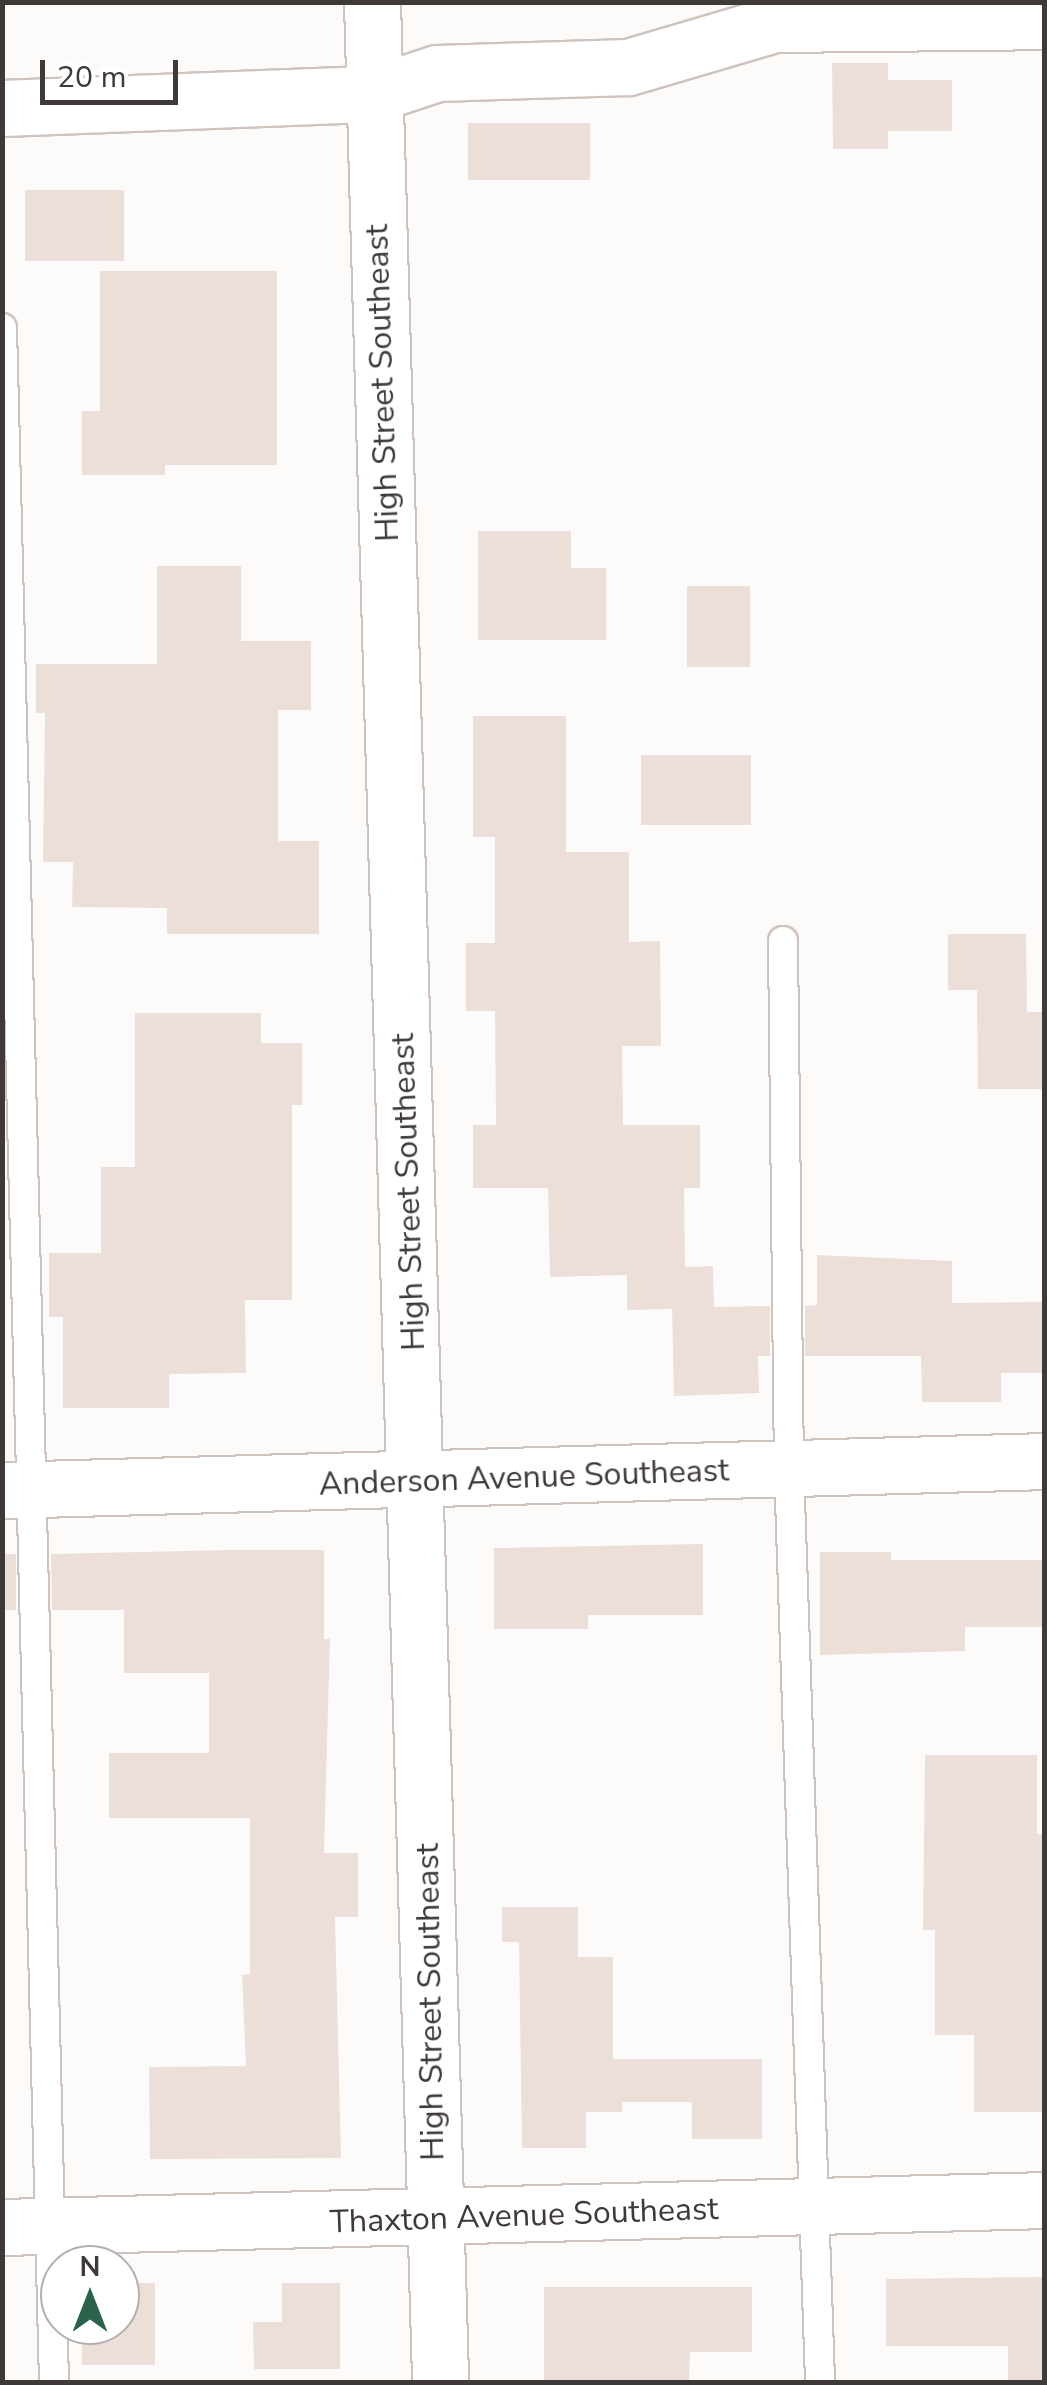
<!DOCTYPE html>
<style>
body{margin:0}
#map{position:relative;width:1047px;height:2385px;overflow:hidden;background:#fdfbf9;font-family:"Nunito Sans",sans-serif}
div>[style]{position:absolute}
.building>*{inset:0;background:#ecdfda;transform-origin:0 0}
.roads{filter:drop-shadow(2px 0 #cfc3bd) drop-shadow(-2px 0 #cfc3bd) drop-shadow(0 2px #cfc3bd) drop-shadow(0 -2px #cfc3bd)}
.lane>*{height:28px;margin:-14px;padding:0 14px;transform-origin:14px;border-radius:14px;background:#fff}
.street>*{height:55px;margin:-27.5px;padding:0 27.5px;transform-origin:27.5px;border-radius:27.5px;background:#fff}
span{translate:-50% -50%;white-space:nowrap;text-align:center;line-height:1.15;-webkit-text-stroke:9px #fff;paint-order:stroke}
.street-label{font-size:32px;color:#3f3a38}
.frame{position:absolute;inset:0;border:5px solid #3f3a38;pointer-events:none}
.north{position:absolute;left:40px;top:2245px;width:100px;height:100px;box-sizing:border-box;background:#fff;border:2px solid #b2b0af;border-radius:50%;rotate:0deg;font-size:28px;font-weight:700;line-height:40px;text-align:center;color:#3f3a38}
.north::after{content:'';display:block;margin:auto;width:35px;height:45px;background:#2b6249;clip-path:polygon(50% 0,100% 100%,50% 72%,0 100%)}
.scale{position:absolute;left:40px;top:60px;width:138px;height:45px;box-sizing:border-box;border:5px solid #3f3a38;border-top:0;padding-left:12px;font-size:30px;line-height:35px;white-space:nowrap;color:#3f3a38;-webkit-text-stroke:8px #fff;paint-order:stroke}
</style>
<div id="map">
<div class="building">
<div style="clip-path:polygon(832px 63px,888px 63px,888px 80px,952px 80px,952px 131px,888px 131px,888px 149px,833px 149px)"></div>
<div style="left:468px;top:123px;width:122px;height:57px"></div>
<div style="left:25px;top:190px;width:99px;height:71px"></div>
<div style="clip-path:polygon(100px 271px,277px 271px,277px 465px,165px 465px,165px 475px,82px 475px,82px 411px,100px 411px)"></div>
<div style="clip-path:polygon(478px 531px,571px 531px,571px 568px,606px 568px,606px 640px,478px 640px)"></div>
<div style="clip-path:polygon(157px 566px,241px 566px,241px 641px,311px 641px,311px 710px,278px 710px,278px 841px,319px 841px,319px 934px,167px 934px,167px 908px,72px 907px,73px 862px,43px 862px,45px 713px,36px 713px,36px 664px,157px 664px)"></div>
<div style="left:687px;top:586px;width:63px;height:81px"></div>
<div style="clip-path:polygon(473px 716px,566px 716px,566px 852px,629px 852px,629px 942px,660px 941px,661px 1046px,622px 1046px,623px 1125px,700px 1125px,700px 1188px,684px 1188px,685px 1267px,713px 1266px,714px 1307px,770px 1306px,770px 1356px,758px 1356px,759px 1393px,674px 1396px,672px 1309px,627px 1310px,627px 1275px,550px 1277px,548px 1188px,473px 1188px,473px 1125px,496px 1125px,495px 1011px,466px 1011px,466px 943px,495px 943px,495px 837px,473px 837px)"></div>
<div style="left:641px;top:755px;width:110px;height:70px"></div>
<div style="clip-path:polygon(948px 934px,1026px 934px,1027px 1012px,1044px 1012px,1044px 1089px,978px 1089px,977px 990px,948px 990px)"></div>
<div style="clip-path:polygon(135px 1013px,261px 1013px,261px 1043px,302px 1043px,302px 1105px,292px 1105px,292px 1300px,245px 1300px,246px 1373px,169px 1374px,169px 1408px,63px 1408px,63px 1317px,49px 1317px,49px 1253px,101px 1253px,101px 1167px,135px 1167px)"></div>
<div style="clip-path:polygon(817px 1255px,952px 1261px,952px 1303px,1044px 1302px,1044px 1373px,1001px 1373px,1001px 1402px,922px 1402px,921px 1356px,805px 1356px,805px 1306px,817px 1305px)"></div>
<div style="clip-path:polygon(703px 1544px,703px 1615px,588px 1615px,588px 1629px,494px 1629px,494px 1548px)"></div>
<div style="clip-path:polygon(229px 1550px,324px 1550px,324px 1639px,330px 1639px,324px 1853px,358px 1853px,358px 1917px,335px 1917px,341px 2158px,150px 2159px,149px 2067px,246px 2066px,242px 1975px,250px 1974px,250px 1818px,109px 1818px,109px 1753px,209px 1753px,209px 1673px,124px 1673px,124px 1610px,52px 1610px,51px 1554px)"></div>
<div style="clip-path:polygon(820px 1552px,891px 1552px,891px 1560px,1044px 1560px,1044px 1627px,965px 1627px,965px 1651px,820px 1655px)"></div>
<div style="left:2px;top:1554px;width:14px;height:56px"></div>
<div style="clip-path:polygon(925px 1755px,1037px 1755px,1037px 1834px,1044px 1834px,1044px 2112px,974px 2112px,974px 2035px,935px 2035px,935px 1930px,923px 1930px)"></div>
<div style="clip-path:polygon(502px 1907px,578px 1907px,578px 1957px,613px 1957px,613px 2059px,762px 2059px,762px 2139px,692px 2139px,692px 2102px,622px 2102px,622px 2112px,586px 2112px,586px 2148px,522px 2148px,519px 1942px,502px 1942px)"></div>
<div style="clip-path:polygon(1044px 2277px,1044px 2382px,1008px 2382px,1008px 2346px,886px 2346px,886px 2279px)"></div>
<div style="clip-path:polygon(120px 2283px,155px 2283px,155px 2365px,82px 2365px,82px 2325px,120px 2325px)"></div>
<div style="clip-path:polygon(282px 2283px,340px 2283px,340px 2369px,254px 2369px,253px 2322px,282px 2322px)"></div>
<div style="clip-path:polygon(544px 2287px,752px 2287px,752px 2352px,690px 2352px,689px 2382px,544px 2382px)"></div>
</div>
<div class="roads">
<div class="lane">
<div style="left:2px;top:328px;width:2055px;rotate:88.55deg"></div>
<div style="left:783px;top:941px;width:529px;rotate:89.35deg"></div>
<div style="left:789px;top:1470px;width:913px;rotate:88.05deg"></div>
</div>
<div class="street">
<div style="left:372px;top:2px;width:2381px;rotate:88.36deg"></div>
<div style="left:2px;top:108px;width:372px;rotate:-2.2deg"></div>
<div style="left:374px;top:94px;width:66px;rotate:-18.4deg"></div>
<div style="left:437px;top:73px;width:191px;rotate:-1.8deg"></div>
<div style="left:628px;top:67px;width:152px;rotate:-16.4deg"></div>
<div style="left:774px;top:24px;width:270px;rotate:-0.6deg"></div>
<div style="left:2px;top:1490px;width:1042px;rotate:-1.59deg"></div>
<div style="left:2px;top:2227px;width:1042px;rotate:-1.48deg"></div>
</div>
</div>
<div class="street-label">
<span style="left:383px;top:383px;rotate:-92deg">High Street Southeast</span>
<span style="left:409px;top:1192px;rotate:-92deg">High Street Southeast</span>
<span style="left:524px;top:1478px;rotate:-2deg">Anderson Avenue Southeast</span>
<span style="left:431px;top:2002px;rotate:-91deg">High Street Southeast</span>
<span style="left:524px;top:2216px;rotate:-2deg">Thaxton Avenue Southeast</span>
</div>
<div class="frame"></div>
<div class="north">N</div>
<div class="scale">20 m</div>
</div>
